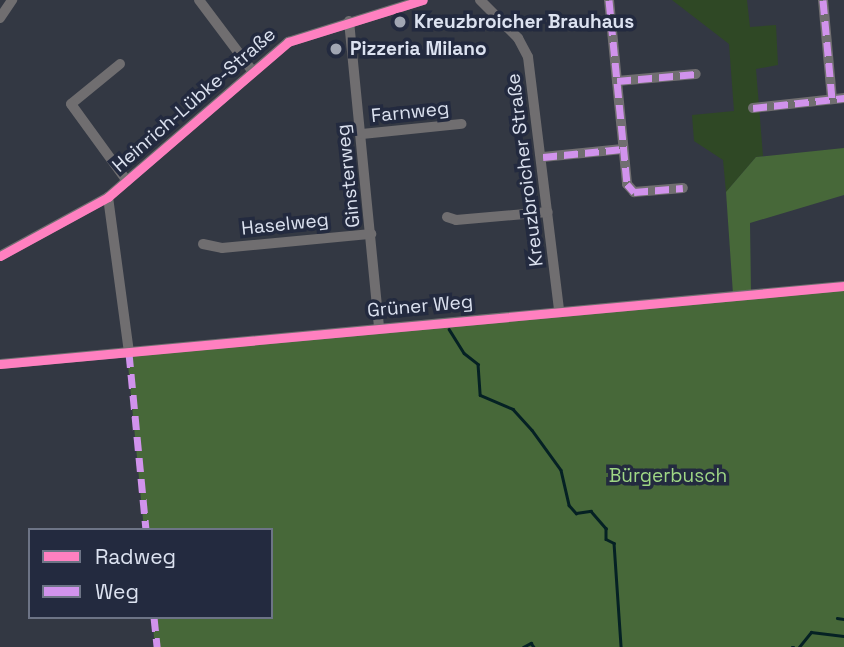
<!DOCTYPE html>
<meta charset="utf-8">
<style>
body{margin:0}
#map{position:relative;width:844px;height:647px;overflow:hidden;background:#333843;font-family:"Space Grotesk",sans-serif}
div>[style]{position:absolute}
.green>*{inset:0;background:#2f4825}
.forest>*{inset:0;background:#476839}
.stream>*{height:2.5px;margin:-1.25px;padding:0 1.25px;transform-origin:1.25px;border-radius:1.25px;background:#052124}
.minor>*{height:10px;margin:-5px;padding:0 5px;transform-origin:5px;border-radius:5px;background:#706e70}
.quiet>*{height:7px;margin-top:-3.5px;transform-origin:0;background:repeating-linear-gradient(90deg,#d193ec 0 14px,transparent 0 21px)}
.cycleway>*{height:9px;margin:-4.5px;padding:0 4.5px;transform-origin:4.5px;border-radius:4.5px;background:#ff80c0}
.dots>*{width:19px;height:19px;translate:-50% -50%;box-sizing:border-box;border:4px solid #232a3f;border-radius:50%}
span{translate:-50% -50%;white-space:nowrap;text-align:center;line-height:1.15;-webkit-text-stroke:7px #232a3f;paint-order:stroke}
.poi-label{font-size:19px;color:#dce2f0;font-weight:700}
.left{translate:0 -50%;text-align:left}
.street-label{font-size:19px;color:#dce2f0}
.park-label{font-size:19px;color:#9fd785}
.legend{position:absolute;left:28px;top:528px;width:245px;height:91px;box-sizing:border-box;background:#232a3f;border:2px solid #6d7486;margin:0;padding:9px 12px;list-style:none;font-size:21px;color:#dce2f0}
.legend li{display:flex;align-items:center;gap:14px;height:35px}
.legend b{width:35px;border:2px solid #6d7486}
</style>
<div id="map">
<div class="green">
<div style="clip-path:polygon(672px 0,747px 0,750px 27px,776px 25px,778px 65px,756px 69px,763px 156px,756px 157px,726px 192px,723px 160px,694px 141px,692px 115px,734px 111px,729px 44px)"></div>
</div>
<div class="forest">
<div style="clip-path:polygon(844px 148px,844px 195px,750px 223px,751px 292px,733px 294px,726px 192px,756px 157px)"></div>
<div style="clip-path:polygon(844px 288px,844px 647px,155px 647px,152px 617px,271px 617px,271px 530px,144px 530px,127px 354px)"></div>
</div>
<div class="stream">
<div style="left:449px;top:329px;width:28px;rotate:58deg"></div>
<div style="left:464px;top:353px;width:18px;rotate:38deg"></div>
<div style="left:478px;top:364px;width:31px;rotate:86deg"></div>
<div style="left:480px;top:395px;width:36px;rotate:23deg"></div>
<div style="left:513px;top:409px;width:28px;rotate:48deg"></div>
<div style="left:532px;top:430px;width:49px;rotate:54.1deg"></div>
<div style="left:561px;top:470px;width:36px;rotate:77deg"></div>
<div style="left:569px;top:505px;width:11px;rotate:49deg"></div>
<div style="left:576px;top:513px;width:15px;rotate:-8deg"></div>
<div style="left:591px;top:511px;width:23px;rotate:49deg"></div>
<div style="left:606px;top:528px;width:11px;rotate:90deg"></div>
<div style="left:606px;top:539px;width:9px;rotate:27deg"></div>
<div style="left:614px;top:543px;width:104px;rotate:86.1deg"></div>
<div style="left:837px;top:618px;width:7px;rotate:8deg"></div>
<div style="left:523px;top:647px;width:9px;rotate:-27deg"></div>
<div style="left:531px;top:643px;width:5px;rotate:53deg"></div>
<div style="left:792px;top:647px;width:2px"></div>
<div style="left:799px;top:647px;width:19px;rotate:-51deg"></div>
<div style="left:811px;top:632px;width:33px;rotate:7deg"></div>
</div>
<div class="minor">
<div style="left:199px;top:0;width:90px;rotate:53.1deg"></div>
<div style="left:480px;top:0;width:54px;rotate:45deg"></div>
<div style="left:518px;top:38px;width:21px;rotate:62deg"></div>
<div style="left:528px;top:57px;width:256px;rotate:83deg"></div>
<div style="left:609px;top:0;width:185px;rotate:84.4deg"></div>
<div style="left:627px;top:184px;width:11px;rotate:49deg"></div>
<div style="left:634px;top:192px;width:49px;rotate:-4.7deg"></div>
<div style="left:823px;top:0;width:99px;rotate:84.8deg"></div>
<div style="left:0;top:18px;width:22px;rotate:-56deg"></div>
<div style="left:349px;top:21px;width:307px;rotate:84.4deg"></div>
<div style="left:120px;top:64px;width:63px;rotate:140.8deg"></div>
<div style="left:71px;top:104px;width:95px;rotate:54deg"></div>
<div style="left:617px;top:81px;width:79px;rotate:-5.1deg"></div>
<div style="left:753px;top:108px;width:92px;rotate:-6.3deg"></div>
<div style="left:362px;top:134px;width:100px;rotate:-5.8deg"></div>
<div style="left:543px;top:157px;width:80px;rotate:-5.7deg"></div>
<div style="left:108px;top:197px;width:157px;rotate:82.3deg"></div>
<div style="left:447px;top:217px;width:9px;rotate:18deg"></div>
<div style="left:456px;top:220px;width:92px;rotate:-5deg"></div>
<div style="left:203px;top:244px;width:19px;rotate:12deg"></div>
<div style="left:222px;top:248px;width:150px;rotate:-5.4deg"></div>
<div style="left:0;top:256px;width:123px;rotate:-28.6deg"></div>
<div style="left:108px;top:197px;width:238px;rotate:-40.7deg"></div>
<div style="left:288px;top:42px;width:141px;rotate:-17.3deg"></div>
<div style="left:0;top:364px;width:848px;rotate:-5.28deg"></div>
</div>
<div class="quiet">
<div style="left:609px;top:0;width:185px;rotate:84.4deg"></div>
<div style="left:627px;top:184px;width:11px;rotate:49deg"></div>
<div style="left:634px;top:192px;width:49px;rotate:-4.7deg"></div>
<div style="left:823px;top:0;width:99px;rotate:84.8deg"></div>
<div style="left:617px;top:81px;width:79px;rotate:-5.1deg"></div>
<div style="left:753px;top:108px;width:92px;rotate:-6.3deg"></div>
<div style="left:543px;top:157px;width:80px;rotate:-5.7deg"></div>
<div style="left:129px;top:353px;width:178px;rotate:84.5deg"></div>
<div style="left:154px;top:617px;width:30px;rotate:84deg"></div>
</div>
<div class="cycleway">
<div style="left:0;top:256px;width:123px;rotate:-28.6deg"></div>
<div style="left:108px;top:197px;width:238px;rotate:-40.7deg"></div>
<div style="left:288px;top:42px;width:141px;rotate:-17.3deg"></div>
<div style="left:0;top:364px;width:848px;rotate:-5.28deg"></div>
</div>
<div class="dots">
<div style="left:400px;top:22px;background:#a1a6b3"></div>
<div style="left:336px;top:49px;background:#a1a6b3"></div>
</div>
<div class="poi-label">
<span class="left" style="left:414px;top:22px">Kreuzbroicher Brauhaus</span>
<span class="left" style="left:350px;top:49px">Pizzeria Milano</span>
</div>
<div class="street-label">
<span style="left:194px;top:100px;rotate:-41deg">Heinrich-Lübke-Straße</span>
<span style="left:410px;top:112px;rotate:-6deg">Farnweg</span>
<span style="left:525px;top:170px;rotate:-97deg">Kreuzbroicher Straße</span>
<span style="left:348px;top:176px;rotate:-96deg">Ginsterweg</span>
<span style="left:285px;top:224px;rotate:-6deg">Haselweg</span>
<span style="left:420px;top:306px;rotate:-5deg">Grüner Weg</span>
</div>
<div class="park-label">
<span style="left:668px;top:476px">Bürgerbusch</span>
</div>
<ul class="legend">
<li><b style="height:9px;background:#ff80c0"></b>Radweg</li>
<li><b style="height:9px;background:#d193ec"></b>Weg</li>
</ul>
</div>
